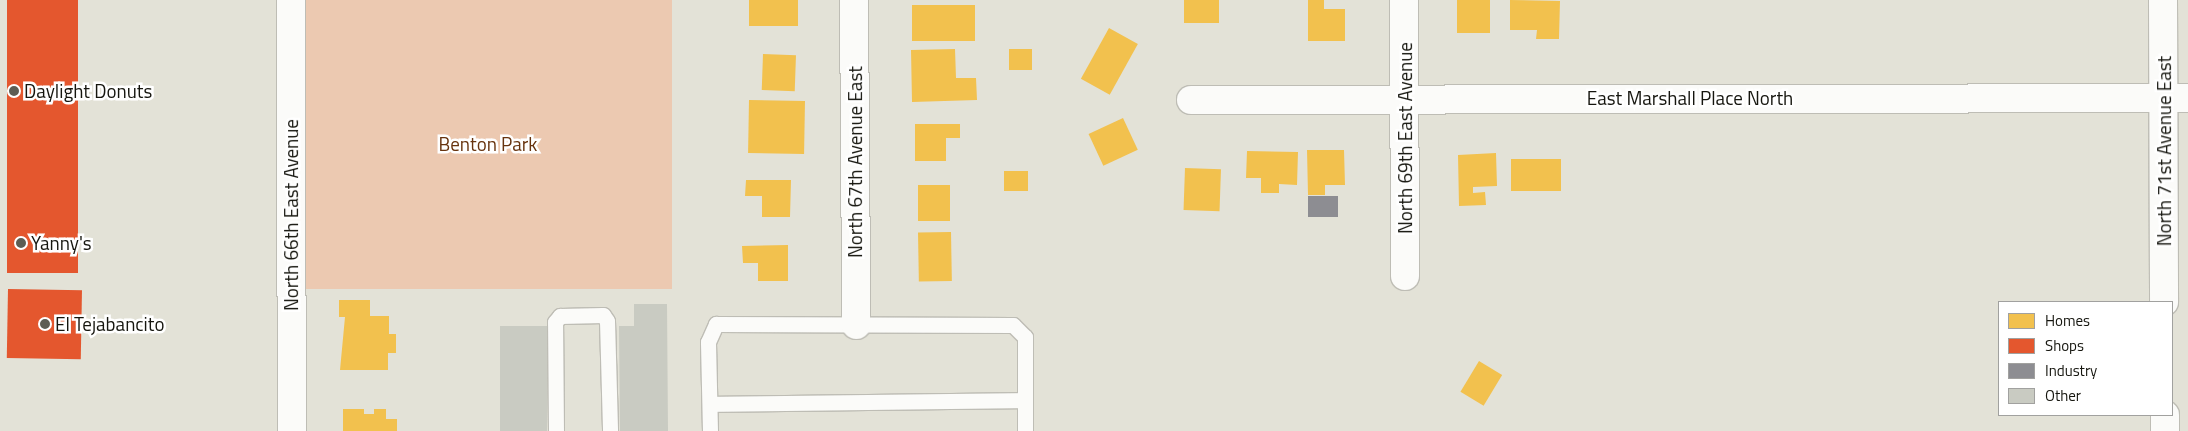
<!DOCTYPE html>
<style>
body{margin:0}
#map{position:relative;width:2188px;height:431px;overflow:hidden;background:#e3e2d7;font-family:"Titillium Web",sans-serif}
div>[style]{position:absolute}
.green>*{inset:0;background:#ecc9b1;transform-origin:0 0}
.homes>*{inset:0;background:#f2c14e;transform-origin:0 0}
.shops>*{inset:0;background:#e4572e;transform-origin:0 0}
.industry>*{inset:0;background:#8d8d92;transform-origin:0 0}
.building>*{inset:0;background:#c9cbc2;transform-origin:0 0}
.roads{filter:drop-shadow(1px 0 #bebdb5) drop-shadow(-1px 0 #bebdb5) drop-shadow(0 1px #bebdb5) drop-shadow(0 -1px #bebdb5)}
.service>*{height:15px;margin:-7.5px;padding:0 7.5px;transform-origin:7.5px;border-radius:7.5px;background:#fbfbf9}
.minor>*{height:28px;margin:-14px;padding:0 14px;transform-origin:14px;border-radius:14px;background:#fbfbf9}
.dots>*{width:14px;height:14px;translate:-50% -50%;box-sizing:border-box;border:2px solid #fff;border-radius:50%}
span{translate:-50% -50%;white-space:nowrap;text-align:center;line-height:1.15;-webkit-text-stroke:5px #fff;paint-order:stroke}
.poi-label{font-size:19px;color:#15150e}
.left{translate:0 -50%;text-align:left}
.street-label{font-size:19px;color:#15150e}
.park-label{font-size:19px;color:#67330e}
.legend{position:absolute;left:1998px;top:301px;width:175px;height:115px;box-sizing:border-box;background:#fff;border:1px solid #a1a19f;margin:0;padding:6px 9px;list-style:none;font-size:15px;color:#15150e}
.legend li{display:flex;align-items:center;gap:10px;height:25px}
.legend b{width:25px;border:1px solid #a1a19f}
</style>
<div id="map">
<div class="green">
<div style="left:303px;top:0;width:369px;height:289px"></div>
</div>
<div class="homes">
<div style="left:749px;top:0;width:49px;height:26px"></div>
<div style="left:1184px;top:0;width:35px;height:23px"></div>
<div style="clip-path:polygon(1308px 0,1324px 0,1324px 9px,1345px 9px,1345px 41px,1308px 41px)"></div>
<div style="left:1457px;top:0;width:33px;height:33px"></div>
<div style="clip-path:polygon(1510px 0,1560px 1px,1559px 39px,1536px 39px,1537px 30px,1510px 30px)"></div>
<div style="left:912px;top:5px;width:63px;height:36px"></div>
<div style="left:1109px;top:28px;width:33px;height:58px;rotate:29deg"></div>
<div style="clip-path:polygon(955px 49px,956px 78px,976px 78px,977px 100px,912px 102px,911px 50px)"></div>
<div style="left:1032px;top:49px;width:21px;height:23px;rotate:90deg"></div>
<div style="left:763px;top:54px;width:33px;height:36px;rotate:2deg"></div>
<div style="left:749px;top:100px;width:56px;height:53px;rotate:1deg"></div>
<div style="left:1123px;top:118px;width:35px;height:38px;rotate:65deg"></div>
<div style="clip-path:polygon(915px 124px,960px 124px,960px 138px,946px 138px,946px 161px,915px 161px)"></div>
<div style="clip-path:polygon(1307px 150px,1344px 150px,1345px 185px,1325px 185px,1325px 195px,1308px 195px)"></div>
<div style="clip-path:polygon(1247px 151px,1298px 152px,1297px 185px,1279px 184px,1279px 193px,1261px 193px,1261px 178px,1246px 178px)"></div>
<div style="clip-path:polygon(1496px 153px,1497px 186px,1473px 187px,1473px 193px,1485px 192px,1486px 205px,1459px 206px,1458px 155px)"></div>
<div style="left:1511px;top:159px;width:50px;height:32px"></div>
<div style="left:1185px;top:168px;width:36px;height:42px;rotate:2deg"></div>
<div style="left:1004px;top:171px;width:24px;height:20px"></div>
<div style="clip-path:polygon(746px 180px,791px 180px,790px 217px,762px 217px,762px 196px,745px 196px)"></div>
<div style="left:918px;top:185px;width:32px;height:36px"></div>
<div style="left:951px;top:232px;width:49px;height:33px;rotate:89deg"></div>
<div style="clip-path:polygon(788px 245px,788px 281px,758px 281px,758px 263px,743px 263px,742px 246px)"></div>
<div style="clip-path:polygon(339px 300px,370px 300px,370px 316px,389px 316px,389px 334px,396px 334px,396px 353px,388px 353px,388px 370px,340px 370px,345px 317px,339px 317px)"></div>
<div style="left:1479px;top:361px;width:27px;height:36px;rotate:31deg"></div>
<div style="clip-path:polygon(343px 409px,364px 409px,364px 414px,374px 414px,374px 409px,386px 409px,386px 419px,397px 419px,397px 431px,343px 431px)"></div>
</div>
<div class="shops">
<div style="left:7px;top:0;width:71px;height:273px"></div>
<div style="left:8px;top:289px;width:74px;height:69px;rotate:1deg"></div>
</div>
<div class="industry">
<div style="left:1308px;top:196px;width:30px;height:21px"></div>
</div>
<div class="building">
<div style="clip-path:polygon(634px 304px,667px 304px,668px 431px,620px 431px,619px 326px,634px 326px)"></div>
<div style="left:500px;top:326px;width:47px;height:105px"></div>
</div>
<div class="roads">
<div class="service">
<div style="left:710px;top:404px;width:315px;rotate:-0.7deg"></div>
<div style="left:556px;top:431px;width:109px;rotate:-90.5deg"></div>
<div style="left:555px;top:322px;width:8px;rotate:-50deg"></div>
<div style="left:560px;top:316px;width:43px;rotate:-1.3deg"></div>
<div style="left:603px;top:315px;width:7px;rotate:56deg"></div>
<div style="left:607px;top:321px;width:110px;rotate:88.4deg"></div>
<div style="left:710px;top:431px;width:89px;rotate:-91.3deg"></div>
<div style="left:708px;top:342px;width:20px;rotate:-66deg"></div>
<div style="left:716px;top:324px;width:297px;rotate:0.2deg"></div>
<div style="left:1013px;top:325px;width:17px;rotate:45deg"></div>
<div style="left:1025px;top:337px;width:94px;rotate:90deg"></div>
</div>
<div class="minor">
<div style="left:291px;top:0;width:431px;rotate:89.9deg"></div>
<div style="left:854px;top:0;width:325px;rotate:89.6deg"></div>
<div style="left:1404px;top:0;width:276px;rotate:89.8deg"></div>
<div style="left:2163px;top:0;width:302px;rotate:89.8deg"></div>
<div style="left:1191px;top:100px;width:997px;rotate:-0.11deg"></div>
<div style="left:2165px;top:415px;width:16px;rotate:90deg"></div>
</div>
</div>
<div class="dots">
<div style="left:14px;top:91px;background:#5d5d54"></div>
<div style="left:21px;top:243px;background:#5d5d54"></div>
<div style="left:45px;top:324px;background:#5d5d54"></div>
</div>
<div class="poi-label">
<span class="left" style="left:24px;top:91px">Daylight Donuts</span>
<span class="left" style="left:31px;top:243px">Yanny's</span>
<span class="left" style="left:55px;top:324px">El Tejabancito</span>
</div>
<div class="street-label">
<span style="left:1690px;top:98px">East Marshall Place North</span>
<span style="left:1405px;top:138px;rotate:-90deg">North 69th East Avenue</span>
<span style="left:2164px;top:151px;rotate:-90deg">North 71st Avenue East</span>
<span style="left:855px;top:162px;rotate:-90deg">North 67th Avenue East</span>
<span style="left:291px;top:215px;rotate:-90deg">North 66th East Avenue</span>
</div>
<div class="park-label">
<span style="left:488px;top:144px">Benton Park</span>
</div>
<ul class="legend">
<li><b style="height:14px;background:#f2c14e"></b>Homes</li>
<li><b style="height:14px;background:#e4572e"></b>Shops</li>
<li><b style="height:14px;background:#8d8d92"></b>Industry</li>
<li><b style="height:14px;background:#c9cbc2"></b>Other</li>
</ul>
</div>
